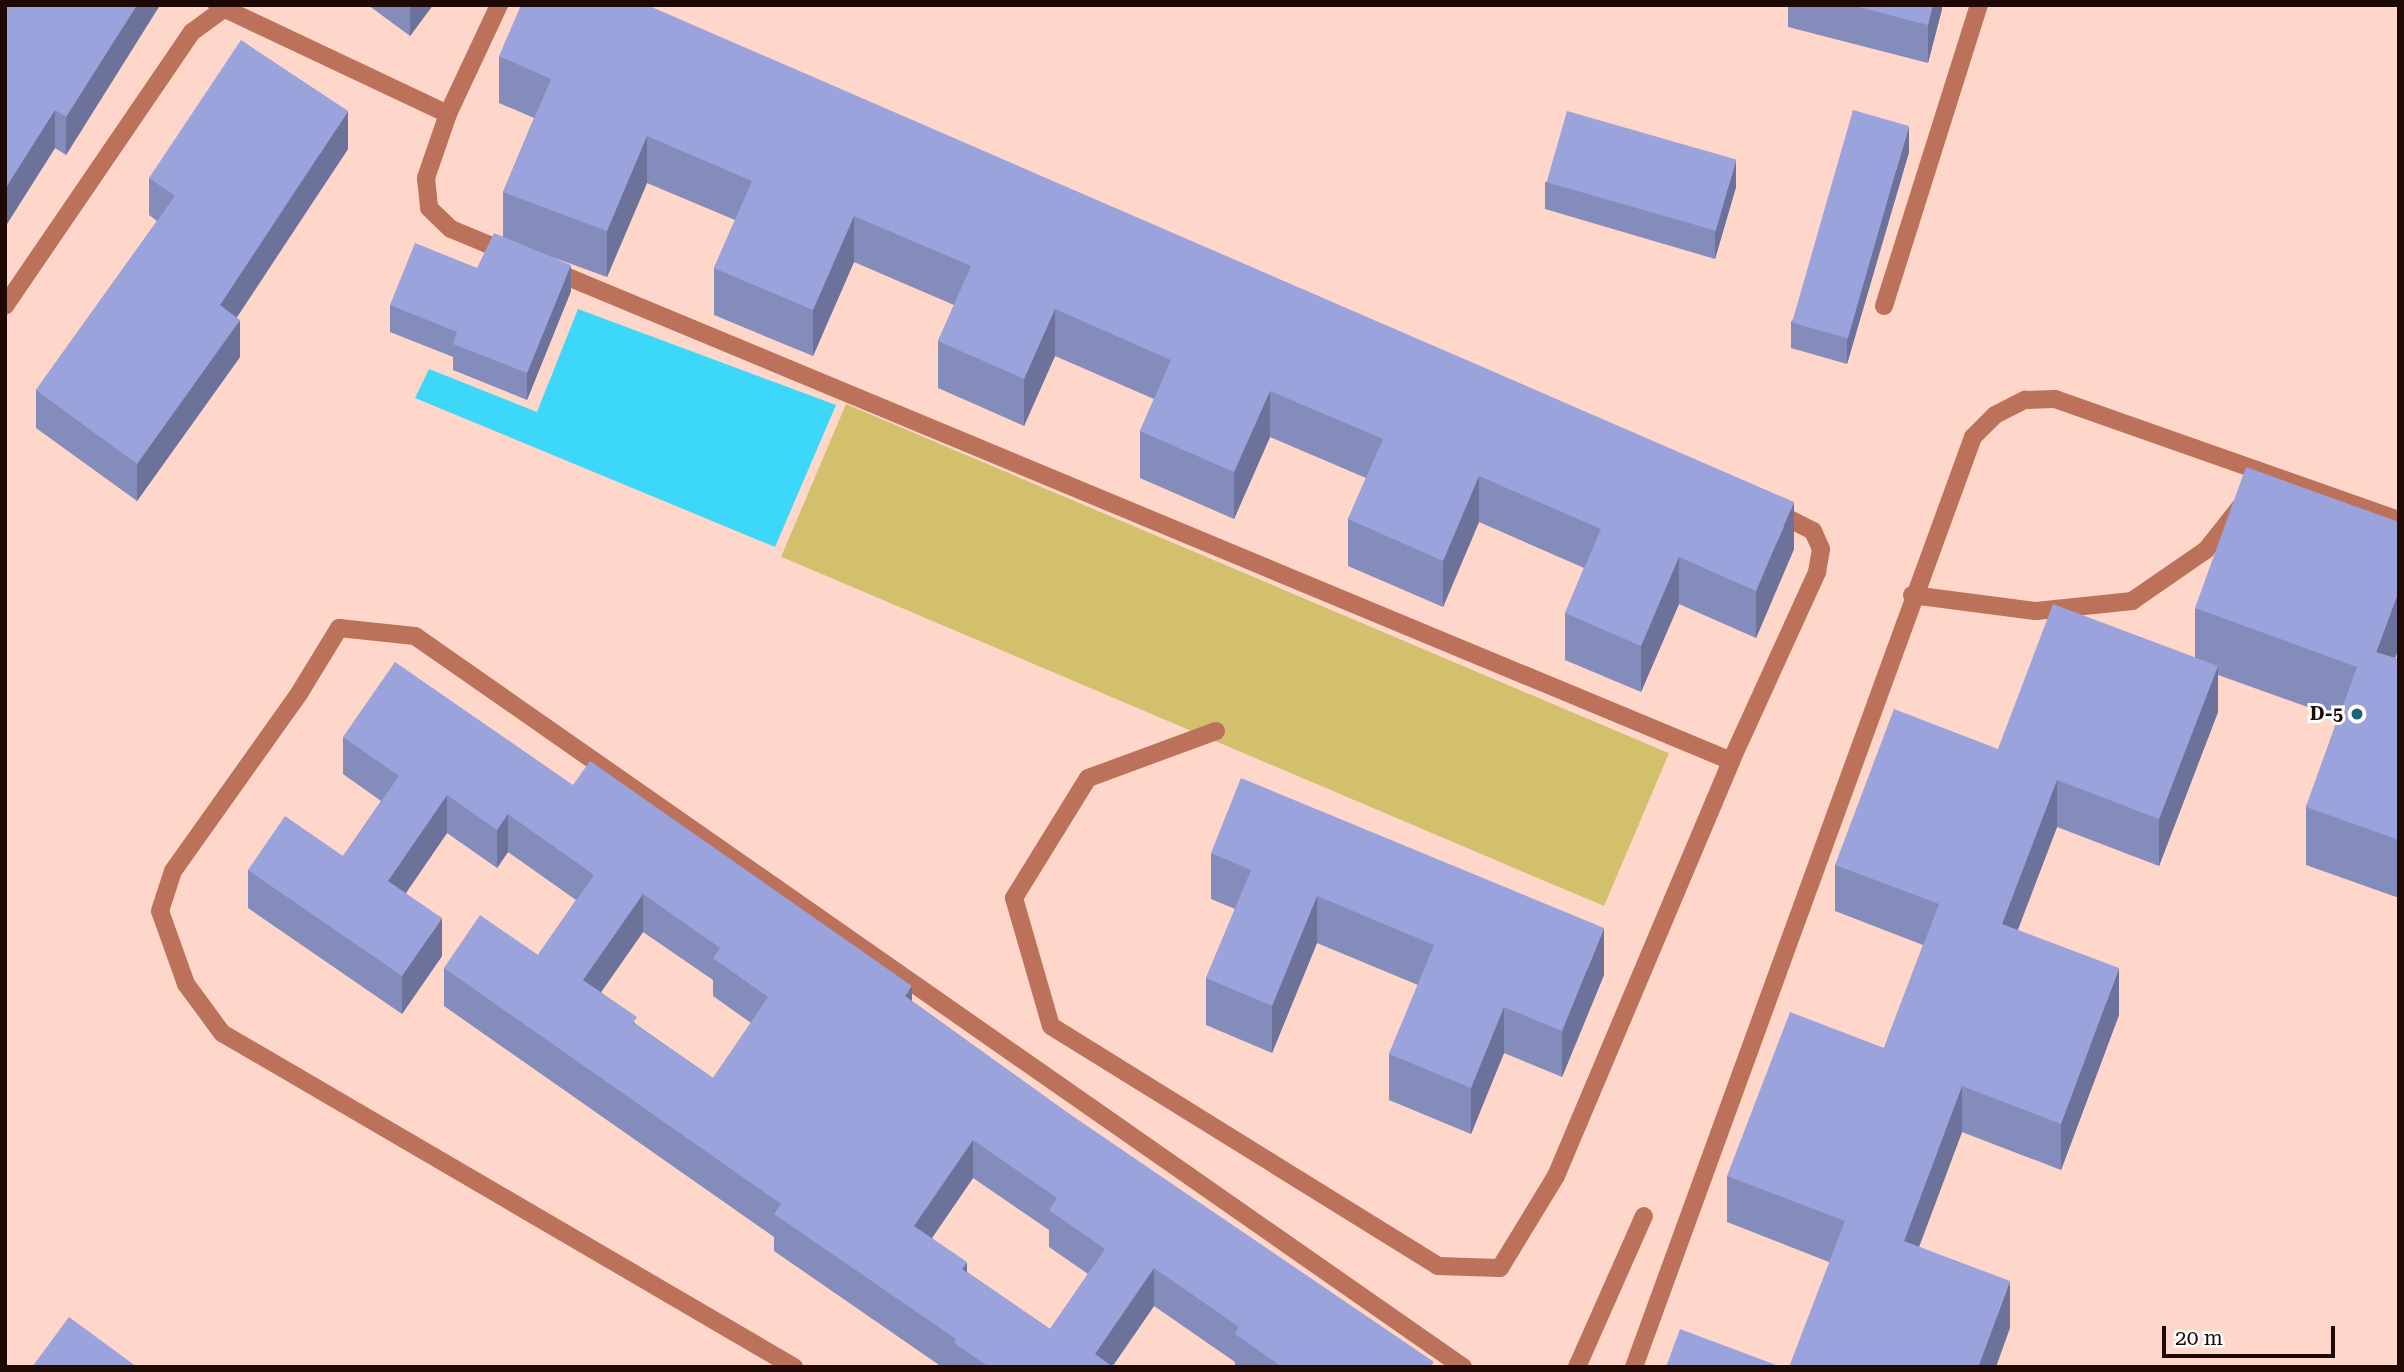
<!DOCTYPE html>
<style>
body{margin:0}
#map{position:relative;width:2404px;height:1372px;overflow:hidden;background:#ffd6ca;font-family:"Roboto Serif",serif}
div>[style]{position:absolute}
.green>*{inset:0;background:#d3c06d;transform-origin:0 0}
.water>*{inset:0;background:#3cd7f9}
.minor>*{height:18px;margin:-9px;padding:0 9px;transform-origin:9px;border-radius:9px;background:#bc715b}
.wall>*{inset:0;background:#848cbc}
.shaded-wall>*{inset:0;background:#6c7299}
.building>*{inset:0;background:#9aa3db;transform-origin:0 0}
.dots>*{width:19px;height:19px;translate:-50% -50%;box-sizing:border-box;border:4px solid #fff;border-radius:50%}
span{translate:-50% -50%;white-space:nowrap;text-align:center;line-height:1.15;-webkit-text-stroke:6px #fff;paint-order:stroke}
.poi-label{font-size:18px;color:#1f0904;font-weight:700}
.right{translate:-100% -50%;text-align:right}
.frame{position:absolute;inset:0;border:7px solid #1f0904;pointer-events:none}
.scale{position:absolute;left:2162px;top:1326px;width:173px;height:32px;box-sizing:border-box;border:4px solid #1f0904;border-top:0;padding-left:9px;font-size:21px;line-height:24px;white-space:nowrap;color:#1f0904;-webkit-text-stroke:5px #fff;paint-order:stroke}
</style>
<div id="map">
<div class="green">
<div style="left:846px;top:404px;width:894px;height:166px;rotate:23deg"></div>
</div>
<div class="water">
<div style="clip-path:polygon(578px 309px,836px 405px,775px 547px,415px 398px,429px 369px,537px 412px)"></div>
</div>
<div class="minor">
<div style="left:217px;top:5px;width:255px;rotate:25.3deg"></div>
<div style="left:499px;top:5px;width:120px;rotate:115.1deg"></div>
<div style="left:448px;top:114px;width:68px;rotate:109deg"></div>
<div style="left:426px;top:178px;width:30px;rotate:84deg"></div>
<div style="left:429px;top:208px;width:30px;rotate:44deg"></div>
<div style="left:451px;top:229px;width:63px;rotate:22.5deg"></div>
<div style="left:551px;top:270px;width:1278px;rotate:22.59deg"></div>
<div style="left:1731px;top:761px;width:208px;rotate:-65.5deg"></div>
<div style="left:1817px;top:572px;width:23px;rotate:-80deg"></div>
<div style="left:1821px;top:549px;width:20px;rotate:-114deg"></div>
<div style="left:1813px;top:531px;width:44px;rotate:-152.9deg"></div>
<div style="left:5px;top:306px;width:332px;rotate:-55.7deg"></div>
<div style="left:192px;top:32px;width:39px;rotate:-36deg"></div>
<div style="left:1884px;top:306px;width:316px;rotate:-72.5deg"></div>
<div style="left:1912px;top:595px;width:125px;rotate:7.4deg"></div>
<div style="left:2036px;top:611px;width:97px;rotate:-5.9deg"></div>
<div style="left:2132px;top:601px;width:90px;rotate:-34.6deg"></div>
<div style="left:2206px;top:550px;width:56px;rotate:-51.5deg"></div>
<div style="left:1216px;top:731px;width:136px;rotate:159.8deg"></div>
<div style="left:1088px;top:778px;width:141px;rotate:121.7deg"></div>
<div style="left:1014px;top:898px;width:133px;rotate:73.9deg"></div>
<div style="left:1051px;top:1026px;width:455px;rotate:31.8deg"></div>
<div style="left:1438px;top:1266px;width:62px;rotate:1.8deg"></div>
<div style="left:1500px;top:1268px;width:108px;rotate:-58.7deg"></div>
<div style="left:1556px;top:1176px;width:450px;rotate:-67.1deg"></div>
<div style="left:794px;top:1367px;width:662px;rotate:-149.72deg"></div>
<div style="left:222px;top:1033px;width:61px;rotate:-126.3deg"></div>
<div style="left:186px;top:984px;width:77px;rotate:-109.6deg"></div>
<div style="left:160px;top:911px;width:42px;rotate:-72deg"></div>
<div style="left:173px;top:871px;width:219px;rotate:-54.6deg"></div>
<div style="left:300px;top:692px;width:75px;rotate:-58.6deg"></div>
<div style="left:339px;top:628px;width:76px;rotate:6deg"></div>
<div style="left:415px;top:636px;width:1278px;rotate:34.9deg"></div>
<div style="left:1577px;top:1367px;width:165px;rotate:-66.1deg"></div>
<div style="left:1634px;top:1367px;width:990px;rotate:-69.97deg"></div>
<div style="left:1973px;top:437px;width:31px;rotate:-45deg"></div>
<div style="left:1995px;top:415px;width:34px;rotate:-27deg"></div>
<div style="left:2025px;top:400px;width:30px;rotate:-2deg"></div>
<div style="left:2055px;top:399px;width:365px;rotate:19.4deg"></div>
</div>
<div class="wall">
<div style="clip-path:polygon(5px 5px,160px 5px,66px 155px,55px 148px,5px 227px)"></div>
<div style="clip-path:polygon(368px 5px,433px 5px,410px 36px)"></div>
<div style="clip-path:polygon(1788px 5px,1942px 5px,1942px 9px,1928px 63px,1788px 27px)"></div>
<div style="clip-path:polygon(499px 56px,1794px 549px,1756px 638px,1679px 604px,1641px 692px,1565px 660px,1565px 613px,1584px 568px,1479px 522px,1443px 607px,1348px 566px,1348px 519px,1366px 478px,1270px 437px,1234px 519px,1140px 478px,1140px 431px,1154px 399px,1055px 356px,1024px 426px,938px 388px,938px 341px,954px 305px,854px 262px,813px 356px,714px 315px,714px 268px,735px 220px,647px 183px,607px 277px,552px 257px,571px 291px,527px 400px,453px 370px,453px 357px,390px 332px,390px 305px,477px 268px,503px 236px,503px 192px,534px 118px,499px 103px)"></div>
<div style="clip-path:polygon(348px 149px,236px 317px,240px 357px,137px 501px,36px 428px,36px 390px,157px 221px,149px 215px,149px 178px)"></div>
<div style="clip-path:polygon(1909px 152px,1847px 364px,1791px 348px,1791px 322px)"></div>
<div style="clip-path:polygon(1545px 182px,1736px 187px,1715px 259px,1545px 209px)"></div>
<div style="clip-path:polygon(2195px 608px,2399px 659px,2399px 898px,2306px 865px,2306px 807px,2338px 718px,2218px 675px,2218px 712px,2159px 866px,2057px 827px,2018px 930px,2119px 1015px,2061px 1170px,1962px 1132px,1919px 1247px,2010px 1328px,1829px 1262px,1727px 1222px,1727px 1176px,1884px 1048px,1923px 945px,1835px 911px,1835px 865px,1998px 749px,2195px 657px)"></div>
<div style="clip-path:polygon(evenodd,343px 737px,573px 785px,912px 1001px,1065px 1111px,1434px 1367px,1235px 1367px,1235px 1362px,1154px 1306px,1112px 1367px,942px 1367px,774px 1251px,774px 1237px,444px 1006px,444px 968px,538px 955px,576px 900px,508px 852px,497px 868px,447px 833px,406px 893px,442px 956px,402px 1014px,248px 908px,248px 870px,343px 856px,381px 801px,343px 774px,343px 737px,643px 932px,713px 980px,713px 996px,751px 1023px,713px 1078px,637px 1025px,601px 992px,643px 932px,343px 737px,973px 1178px,1049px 1230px,1049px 1247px,1088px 1274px,1050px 1329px,967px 1272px,932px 1238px,973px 1178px)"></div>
<div style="clip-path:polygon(1211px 853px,1604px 975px,1562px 1077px,1504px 1053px,1471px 1134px,1389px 1100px,1389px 1054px,1418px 985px,1317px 943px,1272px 1053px,1206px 1025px,1206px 978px,1235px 909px,1211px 899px)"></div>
</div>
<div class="shaded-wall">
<div style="clip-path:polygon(137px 5px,160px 5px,66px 155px,66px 117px)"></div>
<div style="clip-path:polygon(410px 5px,433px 5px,410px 36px)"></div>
<div style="clip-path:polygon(1933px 5px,1942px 5px,1942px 9px,1928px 63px,1928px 25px)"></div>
<div style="clip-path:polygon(55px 110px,55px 148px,5px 227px,5px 189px)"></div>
<div style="clip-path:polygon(348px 111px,348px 149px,220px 343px,220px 305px)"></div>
<div style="clip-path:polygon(1909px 126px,1909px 152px,1847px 364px,1847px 338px)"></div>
<div style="clip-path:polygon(647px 136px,647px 183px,607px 277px,607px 231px)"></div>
<div style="clip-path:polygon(1736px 160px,1736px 187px,1715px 259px,1715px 232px)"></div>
<div style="clip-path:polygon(854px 216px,854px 262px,813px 356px,813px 310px)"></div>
<div style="clip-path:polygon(571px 265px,571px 291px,527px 400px,527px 373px)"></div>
<div style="clip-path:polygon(1055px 309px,1055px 356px,1024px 426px,1024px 379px)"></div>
<div style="clip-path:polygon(240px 320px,240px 357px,137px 501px,137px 464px)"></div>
<div style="clip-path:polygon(1270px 391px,1270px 437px,1234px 519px,1234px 472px)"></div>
<div style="clip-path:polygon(1479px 476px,1479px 522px,1443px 607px,1443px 561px)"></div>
<div style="clip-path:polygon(1794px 502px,1794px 549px,1756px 638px,1756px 591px)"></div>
<div style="clip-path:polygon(1679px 557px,1679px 604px,1641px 692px,1641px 646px)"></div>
<div style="clip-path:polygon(2399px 590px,2399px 648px,2376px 710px,2376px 652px)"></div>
<div style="clip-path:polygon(2218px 666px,2218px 712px,2159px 866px,2159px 819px)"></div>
<div style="clip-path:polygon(2057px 780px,2057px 827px,2002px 970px,2002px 924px)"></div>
<div style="clip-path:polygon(447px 795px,447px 833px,388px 919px,388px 881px)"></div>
<div style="clip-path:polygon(508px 814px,508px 852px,497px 868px,497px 830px)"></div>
<div style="clip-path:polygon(643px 894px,643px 932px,583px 1018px,583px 980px)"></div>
<div style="clip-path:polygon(1317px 896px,1317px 943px,1272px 1053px,1272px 1006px)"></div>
<div style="clip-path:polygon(442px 918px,442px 956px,402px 1014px,402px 976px)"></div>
<div style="clip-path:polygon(1604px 928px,1604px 975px,1562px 1077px,1562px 1031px)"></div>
<div style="clip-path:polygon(2119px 968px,2119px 1015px,2061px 1170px,2061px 1124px)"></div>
<div style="clip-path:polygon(912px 986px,912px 1023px,905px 996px)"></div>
<div style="clip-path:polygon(1504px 1007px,1504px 1053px,1471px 1134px,1471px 1088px)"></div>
<div style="clip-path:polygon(1962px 1086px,1962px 1132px,1904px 1287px,1904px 1241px)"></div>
<div style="clip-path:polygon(973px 1140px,973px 1178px,914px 1264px,914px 1226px)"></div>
<div style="clip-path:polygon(967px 1262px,967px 1299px,962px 1269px)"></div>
<div style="clip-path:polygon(1154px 1268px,1154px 1306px,1112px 1367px,1095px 1354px)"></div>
<div style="clip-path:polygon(2010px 1281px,2010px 1328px,1996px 1367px,1978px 1367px)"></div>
</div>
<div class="building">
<div style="clip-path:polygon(5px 5px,137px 5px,66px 117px,55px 110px,5px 189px)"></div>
<div style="clip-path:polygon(521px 5px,647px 5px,1794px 502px,1756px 591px,1679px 557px,1641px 646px,1565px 613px,1601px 529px,1479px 476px,1443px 561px,1348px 519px,1383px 439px,1270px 391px,1234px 472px,1140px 431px,1171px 360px,1055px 309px,1024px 379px,938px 341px,971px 266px,854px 216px,813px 310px,714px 268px,752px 181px,647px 136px,607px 231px,503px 192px,551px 79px,499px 56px)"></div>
<div style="clip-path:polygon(1851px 5px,1933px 5px,1928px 25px)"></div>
<div style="clip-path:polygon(241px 40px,348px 111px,220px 305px,240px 320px,137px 464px,36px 390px,175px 196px,149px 178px)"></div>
<div style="left:1853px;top:110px;width:58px;height:221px;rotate:16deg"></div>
<div style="left:1567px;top:111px;width:176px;height:74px;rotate:16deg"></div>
<div style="clip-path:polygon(494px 233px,571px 265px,527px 373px,453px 344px,457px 332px,390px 305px,415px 243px,477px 268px)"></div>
<div style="clip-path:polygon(2246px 467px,2399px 522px,2399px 590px,2376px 652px,2399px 659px,2399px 840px,2306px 807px,2357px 667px,2195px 608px)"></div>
<div style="clip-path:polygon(2053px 604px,2218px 666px,2159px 819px,2057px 780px,2002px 924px,2119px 968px,2061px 1124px,1962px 1086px,1904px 1241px,2010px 1281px,1978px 1367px,1789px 1367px,1845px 1221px,1727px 1176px,1790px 1012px,1884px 1048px,1939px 904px,1835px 865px,1894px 709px,1998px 749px)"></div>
<div style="clip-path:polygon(evenodd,395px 662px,573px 785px,590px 761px,912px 986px,905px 996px,1065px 1111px,1434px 1362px,1430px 1367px,1282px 1367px,1235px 1334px,1239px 1327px,1154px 1268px,1095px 1354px,1113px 1367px,989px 1367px,954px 1343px,956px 1339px,774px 1214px,781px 1204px,444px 968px,480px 915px,538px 955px,594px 875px,508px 814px,497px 830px,447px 795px,388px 881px,442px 918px,402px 976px,248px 870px,285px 816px,343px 856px,399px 776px,343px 737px,395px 662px,643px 894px,720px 948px,713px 958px,768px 997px,713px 1078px,633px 1023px,637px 1017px,583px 980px,643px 894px,395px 662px,973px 1140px,1057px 1198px,1049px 1210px,1105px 1249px,1050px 1329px,962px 1269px,967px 1262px,914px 1226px,973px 1140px)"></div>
<div style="clip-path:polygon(1241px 778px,1604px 928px,1562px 1031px,1504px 1007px,1471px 1088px,1389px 1054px,1434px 945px,1317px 896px,1272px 1006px,1206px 978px,1251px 870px,1211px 853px)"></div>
<div style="clip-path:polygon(69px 1317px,137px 1367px,32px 1367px)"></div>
<div style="clip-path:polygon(1680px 1329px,1781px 1367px,1666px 1367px)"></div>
</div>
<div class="dots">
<div style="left:2357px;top:714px;background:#1d6374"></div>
</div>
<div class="poi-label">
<span class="right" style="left:2343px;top:714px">D-5</span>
</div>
<div class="frame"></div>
<div class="scale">20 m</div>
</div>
